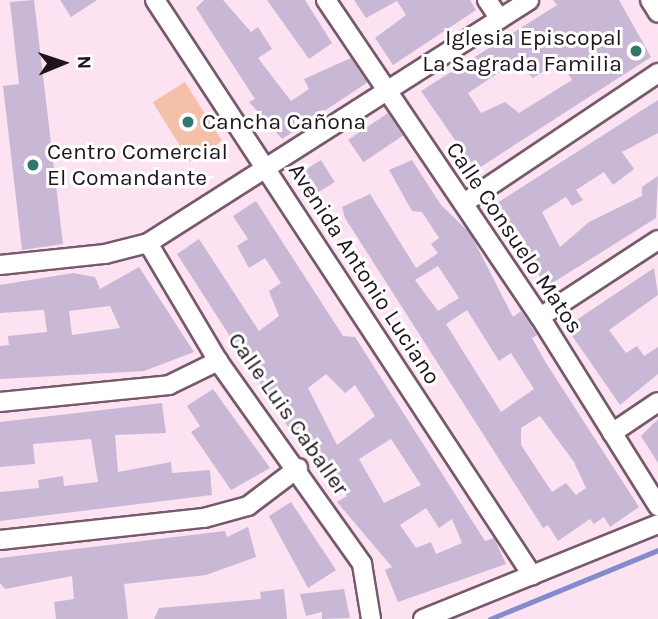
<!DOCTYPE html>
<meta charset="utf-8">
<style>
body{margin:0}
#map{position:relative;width:658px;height:619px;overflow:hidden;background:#fde2f2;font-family:Karla,sans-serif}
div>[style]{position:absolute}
.green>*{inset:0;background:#f5c0a9;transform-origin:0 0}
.stream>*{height:4.5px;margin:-2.25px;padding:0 2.25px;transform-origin:2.25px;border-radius:2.25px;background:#838bcd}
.building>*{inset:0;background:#c8b8d5;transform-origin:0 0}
.roads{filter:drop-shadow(2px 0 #765a6b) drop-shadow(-2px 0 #765a6b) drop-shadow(0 2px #765a6b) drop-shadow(0 -2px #765a6b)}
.minor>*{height:18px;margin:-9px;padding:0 9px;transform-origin:9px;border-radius:9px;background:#fff}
.dots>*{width:19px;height:19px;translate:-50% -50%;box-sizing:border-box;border:4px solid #fff;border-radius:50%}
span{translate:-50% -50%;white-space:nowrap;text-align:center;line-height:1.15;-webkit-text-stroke:6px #fff;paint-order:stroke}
.poi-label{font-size:23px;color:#20141b}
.right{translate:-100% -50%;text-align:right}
.left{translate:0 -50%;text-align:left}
.street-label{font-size:23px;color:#20141b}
.north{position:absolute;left:28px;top:28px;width:70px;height:70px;-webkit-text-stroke:5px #fff;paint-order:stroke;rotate:88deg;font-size:19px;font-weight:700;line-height:28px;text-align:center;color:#20141b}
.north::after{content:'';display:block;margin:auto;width:24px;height:32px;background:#20141b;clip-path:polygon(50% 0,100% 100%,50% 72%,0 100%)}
</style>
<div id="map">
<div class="green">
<div style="left:185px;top:82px;width:70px;height:38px;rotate:58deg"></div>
</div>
<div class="stream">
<div style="left:490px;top:619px;width:182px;rotate:-22.3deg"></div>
</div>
<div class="building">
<div style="clip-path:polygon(34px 0,63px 244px,22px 250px,3px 86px,19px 84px,10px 2px)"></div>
<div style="clip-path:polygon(60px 0,97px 0,71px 17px)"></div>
<div style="clip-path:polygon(204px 0,223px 0,251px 32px,258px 27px,272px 49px,258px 58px,291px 101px,309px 89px,304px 79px,351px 58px,368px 82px,282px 139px,249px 102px,255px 99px,196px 8px)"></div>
<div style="clip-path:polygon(267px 0,305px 0,332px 43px,309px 59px)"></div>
<div style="clip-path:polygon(354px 0,470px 0,476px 10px,393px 65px,375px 38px,406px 15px,397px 1px,366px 18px)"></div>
<div style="clip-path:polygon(evenodd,553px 0,619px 0,651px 57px,476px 170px,421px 91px,557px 5px,553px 0,560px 61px,572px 80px,519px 113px,505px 102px,481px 113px,468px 93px,515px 62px,533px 78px,560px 61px)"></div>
<div style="clip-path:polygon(658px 100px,658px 133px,622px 152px,634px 169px,613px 185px,604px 172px,576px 190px,583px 200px,572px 206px,566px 197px,542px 212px,560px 247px,589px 222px,642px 196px,642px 187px,658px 176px,656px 218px,546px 287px,497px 203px)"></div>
<div style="left:388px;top:113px;width:27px;height:48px;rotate:56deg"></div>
<div style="left:321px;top:160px;width:26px;height:22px;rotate:58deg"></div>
<div style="clip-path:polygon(evenodd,412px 160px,441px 205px,470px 233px,513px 317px,521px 311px,537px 335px,532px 338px,546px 363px,639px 507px,610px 527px,604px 517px,594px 524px,590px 519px,558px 541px,548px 525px,543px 528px,345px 218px,342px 207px,370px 194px,416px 268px,438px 253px,431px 244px,439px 238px,422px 212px,412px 211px,389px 170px,412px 160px,438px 266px,459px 298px,438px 311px,415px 280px,438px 266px,412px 160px,467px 310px,499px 361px,511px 353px,534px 389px,501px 412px,446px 324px,467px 310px,412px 160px,540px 416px,574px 462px,586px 488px,576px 495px,566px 483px,552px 492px,521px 445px,521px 428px,540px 416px)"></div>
<div style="clip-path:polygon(evenodd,256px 201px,343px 336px,355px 337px,485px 541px,494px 538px,506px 564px,398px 602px,385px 570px,392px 567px,337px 502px,347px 496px,305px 453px,177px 254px,199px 239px,259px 331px,279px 316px,269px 291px,281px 283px,265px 258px,249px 268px,237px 246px,248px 239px,233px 216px,256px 201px,326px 374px,345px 393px,355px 385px,375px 416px,337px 445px,308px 388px,326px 374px,256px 201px,391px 439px,421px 485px,384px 503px,359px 459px,391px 439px,256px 201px,426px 508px,439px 528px,452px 519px,462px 543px,436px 554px,431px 542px,416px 548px,400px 525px,426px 508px)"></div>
<div style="clip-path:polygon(evenodd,139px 267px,194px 352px,144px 371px,0 379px,0 346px,9px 345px,8px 336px,47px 332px,44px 310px,0 313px,0 285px,73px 273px,95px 277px,100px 289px,139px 267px,110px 306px,120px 328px,72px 335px,69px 311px,110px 306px)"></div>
<div style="clip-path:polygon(654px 268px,658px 295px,609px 330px,626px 353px,637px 346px,644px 356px,658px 347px,658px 374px,620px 405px,566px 327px)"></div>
<div style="clip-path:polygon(213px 389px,270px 468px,231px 490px,191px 432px,200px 426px,187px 406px)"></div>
<div style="clip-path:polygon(162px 403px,166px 433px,115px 435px,118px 472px,171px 462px,172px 473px,210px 470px,212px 495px,0 521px,0 492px,39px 488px,38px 480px,63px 476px,64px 486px,98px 482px,91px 439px,33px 444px,35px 464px,0 467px,0 422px)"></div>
<div style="clip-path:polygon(658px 419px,658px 463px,641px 436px)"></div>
<div style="clip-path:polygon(291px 502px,336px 570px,308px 588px,269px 516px)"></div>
<div style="clip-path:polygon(248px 527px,256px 557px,206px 575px,124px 584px,128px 619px,56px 619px,54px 602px,74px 599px,72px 576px,5px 589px,0 583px,0 558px,225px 531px,227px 537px)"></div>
<div style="clip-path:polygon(284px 589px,287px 619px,154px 619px,159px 608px,261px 599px,260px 592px)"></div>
<div style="clip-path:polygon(344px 589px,350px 618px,322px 619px,322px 612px,306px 616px,300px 594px)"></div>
</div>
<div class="roads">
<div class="minor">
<div style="left:155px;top:0;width:688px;rotate:56.75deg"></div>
<div style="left:326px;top:0;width:382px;rotate:56deg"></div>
<div style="left:540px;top:317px;width:223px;rotate:58deg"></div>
<div style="left:487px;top:0;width:23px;rotate:56deg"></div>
<div style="left:650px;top:0;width:15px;rotate:58deg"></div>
<div style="left:464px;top:203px;width:234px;rotate:-33.8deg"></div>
<div style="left:148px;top:243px;width:137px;rotate:59.3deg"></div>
<div style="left:218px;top:361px;width:249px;rotate:54.6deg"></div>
<div style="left:362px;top:564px;width:56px;rotate:80.7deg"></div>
<div style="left:0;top:265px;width:106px;rotate:-6deg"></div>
<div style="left:105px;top:254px;width:44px;rotate:-14.3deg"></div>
<div style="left:148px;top:243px;width:452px;rotate:-32.5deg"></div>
<div style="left:540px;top:317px;width:141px;rotate:-33.1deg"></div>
<div style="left:0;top:402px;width:170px;rotate:-5.7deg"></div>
<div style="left:169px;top:385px;width:55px;rotate:-26.1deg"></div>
<div style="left:612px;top:433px;width:55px;rotate:-34deg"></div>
<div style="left:0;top:540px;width:205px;rotate:-6.2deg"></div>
<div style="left:204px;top:518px;width:46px;rotate:-15.3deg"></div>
<div style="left:248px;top:506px;width:63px;rotate:-37.2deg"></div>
<div style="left:423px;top:619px;width:253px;rotate:-22deg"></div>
</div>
</div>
<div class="dots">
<div style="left:636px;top:51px;background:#31776d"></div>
<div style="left:188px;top:122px;background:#31776d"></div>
<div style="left:33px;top:165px;background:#31776d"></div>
</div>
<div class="poi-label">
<span class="right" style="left:622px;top:51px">Iglesia Episcopal<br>La Sagrada Familia</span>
<span class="left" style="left:202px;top:122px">Cancha Cañona</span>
<span class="left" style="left:47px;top:165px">Centro Comercial<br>El Comandante</span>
</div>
<div class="street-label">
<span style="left:514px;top:238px;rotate:56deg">Calle Consuelo Matos</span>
<span style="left:364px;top:274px;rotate:57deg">Avenida Antonio Luciano</span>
<span style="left:288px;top:414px;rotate:55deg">Calle Luis Caballer</span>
</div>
<div class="north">N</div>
</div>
